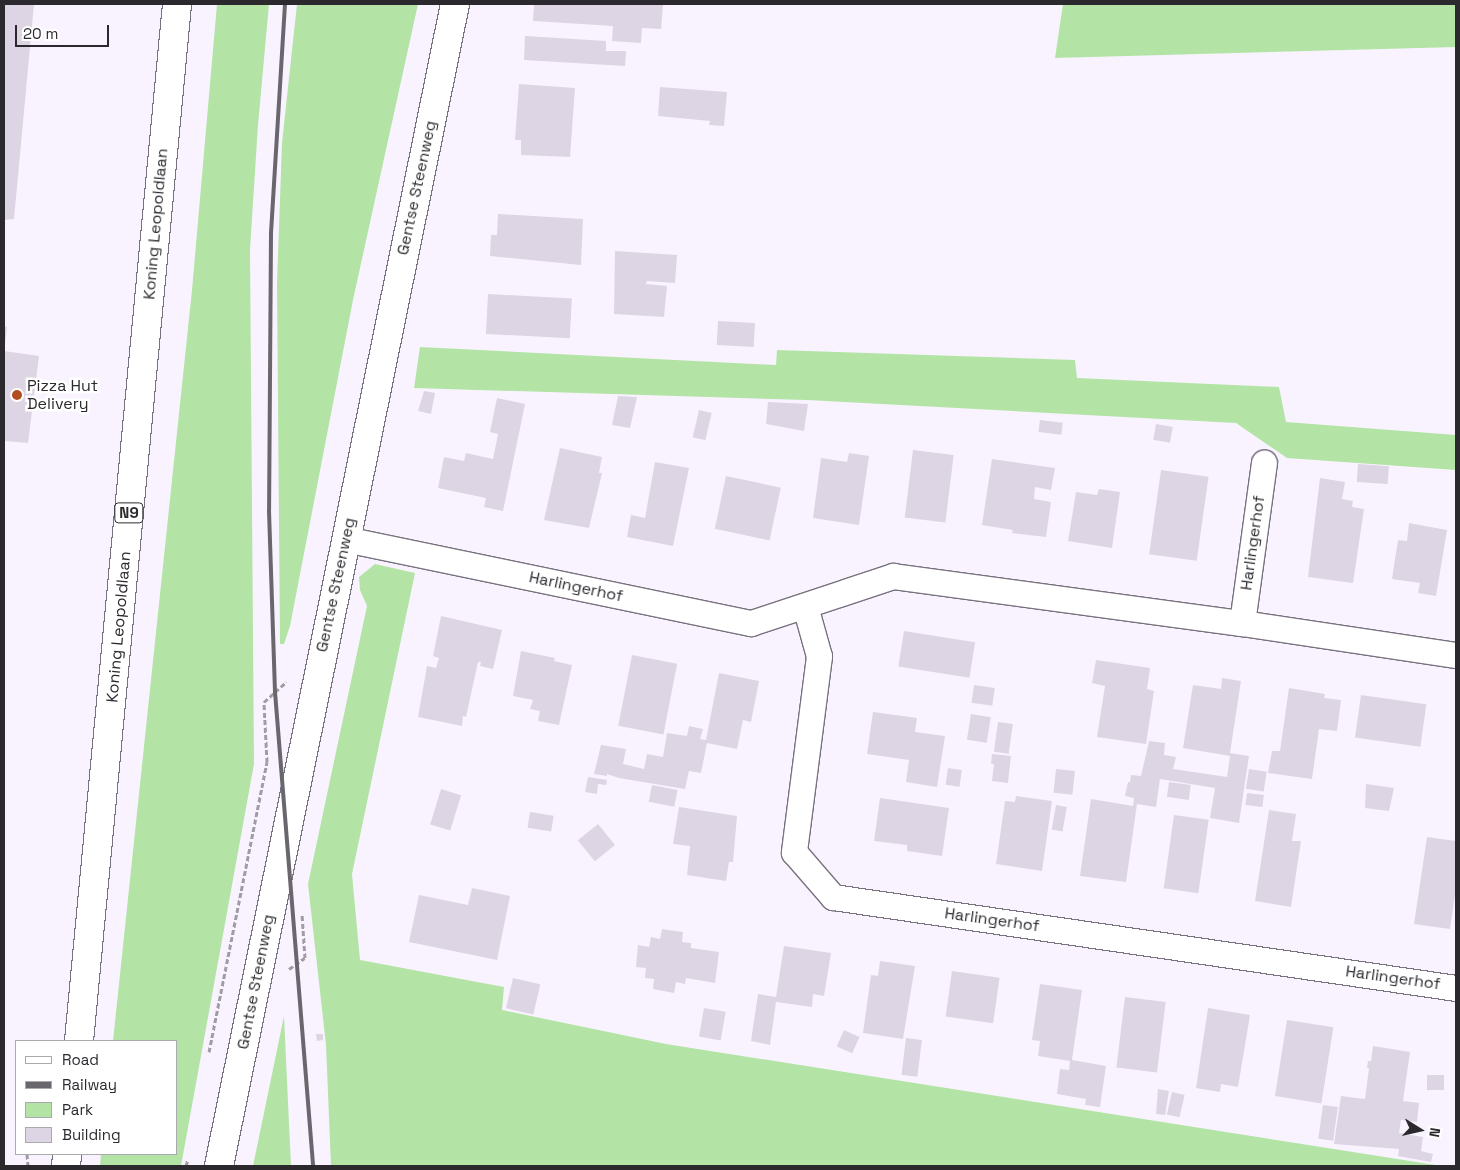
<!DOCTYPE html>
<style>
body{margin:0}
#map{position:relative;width:1460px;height:1170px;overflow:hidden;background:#f9f3ff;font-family:"Space Grotesk",sans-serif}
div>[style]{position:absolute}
.green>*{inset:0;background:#b3e4a6}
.building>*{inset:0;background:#ddd5e4;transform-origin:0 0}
.path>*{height:3px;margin-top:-1.5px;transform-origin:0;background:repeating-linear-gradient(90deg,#a09ca4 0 5px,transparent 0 7.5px)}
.roads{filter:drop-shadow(1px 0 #78717e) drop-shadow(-1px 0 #78717e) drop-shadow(0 1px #78717e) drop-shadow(0 -1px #78717e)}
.minor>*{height:25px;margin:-12.5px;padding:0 12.5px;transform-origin:12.5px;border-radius:12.5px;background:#fff}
.tertiary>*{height:28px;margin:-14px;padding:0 14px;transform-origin:14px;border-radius:14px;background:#fff}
.primary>*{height:28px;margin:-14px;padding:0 14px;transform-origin:14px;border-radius:14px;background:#fff}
.rail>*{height:4px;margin:-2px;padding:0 2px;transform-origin:2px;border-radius:2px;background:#69666d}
.dots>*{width:14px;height:14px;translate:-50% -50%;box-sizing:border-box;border:2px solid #fff;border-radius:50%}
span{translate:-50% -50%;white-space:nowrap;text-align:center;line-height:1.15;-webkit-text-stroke:5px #fff;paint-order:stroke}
.shield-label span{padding:1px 4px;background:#fff;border:1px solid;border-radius:4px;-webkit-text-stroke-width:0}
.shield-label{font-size:15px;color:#2b292e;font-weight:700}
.street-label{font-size:16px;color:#2b292e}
.poi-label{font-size:16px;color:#2b292e}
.left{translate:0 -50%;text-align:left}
.frame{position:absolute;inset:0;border:5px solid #2b292e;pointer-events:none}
.legend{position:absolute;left:15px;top:1040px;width:162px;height:115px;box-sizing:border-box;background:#fff;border:1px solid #aaa9ab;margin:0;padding:6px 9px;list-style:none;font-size:15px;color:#2b292e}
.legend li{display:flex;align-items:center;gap:10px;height:25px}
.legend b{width:25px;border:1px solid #aaa9ab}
.north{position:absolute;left:1395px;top:1105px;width:50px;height:50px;-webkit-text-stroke:4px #fff;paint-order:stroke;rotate:100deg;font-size:14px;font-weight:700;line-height:20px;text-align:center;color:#2b292e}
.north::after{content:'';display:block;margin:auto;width:18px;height:22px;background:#2b292e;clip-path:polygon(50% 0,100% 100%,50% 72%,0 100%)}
.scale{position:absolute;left:15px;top:25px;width:94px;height:22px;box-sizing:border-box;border:2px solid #2b292e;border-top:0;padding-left:6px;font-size:15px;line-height:18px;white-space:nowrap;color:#2b292e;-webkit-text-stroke:4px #fff;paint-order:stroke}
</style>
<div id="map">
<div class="green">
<div style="clip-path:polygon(217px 4px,269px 4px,258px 125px,250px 249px,254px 764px,181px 1166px,100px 1166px,101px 1154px,176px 1154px,176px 1041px,113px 1041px,192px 290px)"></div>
<div style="clip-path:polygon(297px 4px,418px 4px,353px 300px,290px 626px,284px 644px,280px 644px,277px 283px,282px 143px)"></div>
<div style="clip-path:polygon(1063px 4px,1456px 4px,1456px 47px,1055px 58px)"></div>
<div style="clip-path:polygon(420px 347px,776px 365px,777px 350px,1075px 360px,1077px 378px,1279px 387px,1286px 422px,1456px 435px,1456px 470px,1287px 458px,1236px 423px,807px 400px,414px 388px)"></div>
<div style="clip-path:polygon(375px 564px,415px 573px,352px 874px,360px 960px,504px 987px,502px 1010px,666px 1044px,1442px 1166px,331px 1166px,326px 1045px,308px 884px,367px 606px,360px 590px,359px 577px)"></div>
<div style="clip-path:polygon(284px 1016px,291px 1166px,253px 1166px)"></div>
</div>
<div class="building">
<div style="clip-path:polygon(4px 4px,34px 4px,14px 219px,4px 220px)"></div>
<div style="clip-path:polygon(534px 4px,663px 5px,661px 29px,642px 28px,641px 43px,612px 41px,613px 26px,533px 21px)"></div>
<div style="clip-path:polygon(525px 36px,606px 41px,606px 51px,626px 51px,625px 66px,524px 60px)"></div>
<div style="clip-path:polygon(519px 84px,575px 88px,570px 157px,521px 155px,521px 140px,515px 140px)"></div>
<div style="clip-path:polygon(660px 87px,727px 92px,724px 126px,709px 125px,710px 121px,658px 116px)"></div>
<div style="clip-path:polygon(498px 214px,583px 219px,581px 265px,490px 256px,491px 235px,497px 235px)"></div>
<div style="clip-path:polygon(615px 251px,677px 255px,675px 283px,647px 281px,646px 284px,667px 286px,664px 317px,614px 314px)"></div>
<div style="left:488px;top:294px;width:84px;height:40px;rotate:3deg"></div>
<div style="left:718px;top:321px;width:37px;height:24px;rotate:3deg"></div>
<div style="clip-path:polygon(4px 326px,7px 327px,5px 344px,4px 344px)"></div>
<div style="clip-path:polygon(4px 351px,39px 356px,28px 443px,4px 441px)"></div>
<div style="clip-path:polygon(424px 391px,435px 393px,431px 414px,418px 411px)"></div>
<div style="clip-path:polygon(618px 396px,637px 397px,630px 428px,612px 425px)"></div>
<div style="clip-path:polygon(497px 398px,525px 404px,503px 511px,484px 507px,486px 498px,438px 488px,444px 457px,464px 461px,466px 453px,493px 459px,498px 434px,490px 432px)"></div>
<div style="clip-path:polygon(768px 402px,808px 404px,804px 431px,766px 424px)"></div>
<div style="left:699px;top:410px;width:13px;height:28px;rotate:13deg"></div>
<div style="left:1040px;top:420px;width:23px;height:12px;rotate:7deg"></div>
<div style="left:1156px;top:424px;width:17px;height:16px;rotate:10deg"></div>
<div style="clip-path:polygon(560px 448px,602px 457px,599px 473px,602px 473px,589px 528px,544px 520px)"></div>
<div style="left:913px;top:450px;width:41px;height:68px;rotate:7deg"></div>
<div style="clip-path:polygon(849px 453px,869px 456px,859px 525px,813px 518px,821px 458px,847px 462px)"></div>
<div style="clip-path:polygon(992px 459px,1055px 468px,1051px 490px,1035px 487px,1034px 499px,1051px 502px,1046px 537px,1012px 533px,1013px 530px,982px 525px)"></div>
<div style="clip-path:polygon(655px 462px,689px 468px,673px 546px,627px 537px,631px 515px,645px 518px)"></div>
<div style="left:1358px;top:464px;width:31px;height:18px;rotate:4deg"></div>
<div style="left:1161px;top:470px;width:48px;height:85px;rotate:8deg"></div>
<div style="left:726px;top:476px;width:56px;height:54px;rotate:12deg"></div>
<div style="clip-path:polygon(1320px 478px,1345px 482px,1342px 499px,1353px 501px,1352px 507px,1364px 509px,1353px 583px,1308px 577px)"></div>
<div style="clip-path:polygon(1099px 489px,1120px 492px,1112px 548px,1068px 541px,1076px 492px,1097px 495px)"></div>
<div style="clip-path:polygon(1409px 523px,1447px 530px,1436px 596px,1418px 593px,1420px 583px,1392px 579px,1398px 540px,1407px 541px)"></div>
<div style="clip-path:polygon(441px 616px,502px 630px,493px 669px,480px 666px,481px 662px,478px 662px,466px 717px,463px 716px,462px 726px,418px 717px,427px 666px,436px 668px,439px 658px,433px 656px)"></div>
<div style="left:904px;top:631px;width:72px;height:36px;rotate:9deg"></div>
<div style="clip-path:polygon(521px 651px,555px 658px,554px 661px,572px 665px,559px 725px,538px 721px,540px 711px,530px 709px,533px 700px,513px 696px)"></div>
<div style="left:632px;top:655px;width:46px;height:72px;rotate:11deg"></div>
<div style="clip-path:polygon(1096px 660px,1150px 668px,1147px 689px,1154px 691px,1146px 744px,1097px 737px,1105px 686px,1092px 683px)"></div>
<div style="clip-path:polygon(719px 673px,759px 681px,751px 722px,743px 720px,737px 749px,707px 743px,701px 773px,689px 771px,685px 789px,619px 778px,607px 774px,607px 776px,594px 774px,601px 745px,626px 749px,623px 764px,644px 769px,647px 754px,663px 757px,667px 733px,687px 736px,689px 726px,703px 729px,700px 739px,706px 740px)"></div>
<div style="clip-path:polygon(1222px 678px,1241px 681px,1230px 753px,1249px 756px,1239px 823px,1210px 818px,1215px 788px,1160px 779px,1156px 807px,1137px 804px,1126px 882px,1080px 876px,1091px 799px,1133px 806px,1134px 798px,1125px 796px,1128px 782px,1130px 782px,1131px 775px,1141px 776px,1149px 741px,1165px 743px,1164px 755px,1176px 757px,1173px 769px,1227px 777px,1230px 756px,1183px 748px,1193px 685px,1221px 689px)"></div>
<div style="left:974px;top:685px;width:21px;height:18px;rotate:8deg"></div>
<div style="clip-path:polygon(1289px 688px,1325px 694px,1324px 698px,1341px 700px,1337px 731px,1319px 729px,1312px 779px,1268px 773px,1272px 751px,1280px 751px)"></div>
<div style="left:1361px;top:695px;width:66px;height:43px;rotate:8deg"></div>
<div style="clip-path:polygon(873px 712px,917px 718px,915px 732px,945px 736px,937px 787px,906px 782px,909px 760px,867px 754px)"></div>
<div style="left:971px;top:714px;width:20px;height:26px;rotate:9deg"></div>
<div style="left:998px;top:722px;width:15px;height:30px;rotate:8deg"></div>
<div style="clip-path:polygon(992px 754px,1011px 756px,1008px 783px,992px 781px,994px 764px,991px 764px)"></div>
<div style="left:948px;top:768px;width:14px;height:17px;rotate:8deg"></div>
<div style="left:1056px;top:769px;width:19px;height:24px;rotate:6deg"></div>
<div style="left:1249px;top:769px;width:18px;height:20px;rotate:9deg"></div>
<div style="clip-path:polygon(588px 777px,607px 780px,606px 785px,598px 784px,597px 794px,585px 792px)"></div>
<div style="left:1169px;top:782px;width:22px;height:15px;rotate:8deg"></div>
<div style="clip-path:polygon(1366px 784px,1394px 788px,1389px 811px,1365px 808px)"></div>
<div style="left:652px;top:785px;width:26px;height:17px;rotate:11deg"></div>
<div style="left:441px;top:789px;width:21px;height:37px;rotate:17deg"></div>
<div style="left:1247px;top:793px;width:17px;height:12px;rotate:7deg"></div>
<div style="clip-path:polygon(1016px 796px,1052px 801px,1042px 871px,996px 864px,1005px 801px,1015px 802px)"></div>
<div style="clip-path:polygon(880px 798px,949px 808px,942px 856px,907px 851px,907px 845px,874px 841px)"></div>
<div style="left:1056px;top:805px;width:11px;height:25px;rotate:10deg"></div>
<div style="clip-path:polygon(679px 807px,737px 816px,733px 862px,729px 862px,726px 881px,687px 875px,690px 846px,673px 844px)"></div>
<div style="clip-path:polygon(1269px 810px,1296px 814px,1292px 841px,1301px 841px,1291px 907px,1255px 901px)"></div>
<div style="left:530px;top:812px;width:24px;height:16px;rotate:9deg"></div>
<div style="left:1174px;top:815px;width:35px;height:74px;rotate:8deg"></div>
<div style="left:598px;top:824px;width:27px;height:26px;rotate:51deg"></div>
<div style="clip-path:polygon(1427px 837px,1456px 841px,1456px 888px,1450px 929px,1414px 924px)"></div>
<div style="clip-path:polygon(472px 888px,510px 896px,497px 960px,409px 942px,419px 895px,468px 905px)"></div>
<div style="clip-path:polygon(662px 929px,683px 932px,682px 942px,691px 943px,691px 948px,719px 952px,715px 983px,686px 978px,685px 984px,676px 982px,674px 993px,653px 989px,654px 979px,645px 978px,646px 968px,636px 967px,638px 945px,649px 947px,651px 937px,660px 939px)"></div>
<div style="clip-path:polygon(784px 946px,831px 953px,824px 996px,813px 994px,812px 1007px,776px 1002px,770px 1045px,751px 1041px,758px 994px,776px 997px)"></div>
<div style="clip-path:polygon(880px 961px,915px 966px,903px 1039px,863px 1033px,871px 975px,878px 976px)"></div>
<div style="left:952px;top:971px;width:48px;height:46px;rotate:8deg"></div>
<div style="left:513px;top:978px;width:28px;height:31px;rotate:13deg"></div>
<div style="clip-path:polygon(1040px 984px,1082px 990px,1072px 1060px,1106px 1066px,1100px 1107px,1085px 1105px,1086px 1099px,1057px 1094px,1060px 1069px,1069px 1070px,1070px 1061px,1038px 1056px,1040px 1041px,1032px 1040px)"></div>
<div style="left:1125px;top:997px;width:41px;height:71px;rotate:7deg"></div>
<div style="left:704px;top:1008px;width:22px;height:29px;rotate:10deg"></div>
<div style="clip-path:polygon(1208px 1008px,1250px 1015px,1238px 1087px,1221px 1084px,1220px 1092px,1196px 1088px)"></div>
<div style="left:1287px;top:1020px;width:47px;height:77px;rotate:9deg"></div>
<div style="left:844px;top:1030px;width:17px;height:18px;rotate:24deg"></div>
<div style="clip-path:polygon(316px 1034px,323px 1034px,323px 1040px,317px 1041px)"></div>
<div style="left:906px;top:1038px;width:16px;height:37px;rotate:7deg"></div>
<div style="clip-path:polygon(1373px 1046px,1410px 1052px,1403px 1101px,1419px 1103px,1417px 1122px,1401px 1120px,1399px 1133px,1423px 1137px,1421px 1151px,1433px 1154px,1431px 1162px,1398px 1156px,1399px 1149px,1334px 1144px,1341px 1096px,1365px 1099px,1369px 1068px,1367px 1068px,1368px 1061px,1371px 1061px)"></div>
<div style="left:1444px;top:1075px;width:15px;height:17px;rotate:90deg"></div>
<div style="clip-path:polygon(1158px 1089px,1169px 1091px,1165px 1115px,1156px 1114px)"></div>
<div style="left:1172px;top:1092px;width:13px;height:23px;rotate:13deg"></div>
<div style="left:1323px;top:1105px;width:15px;height:34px;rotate:8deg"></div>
</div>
<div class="path">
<div style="left:289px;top:969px;width:19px;rotate:-35deg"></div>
<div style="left:305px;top:958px;width:44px;rotate:-93.9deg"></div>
<div style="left:209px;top:1052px;width:296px;rotate:-78.7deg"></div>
<div style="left:267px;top:762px;width:60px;rotate:-92.9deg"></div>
<div style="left:264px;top:702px;width:30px;rotate:-42deg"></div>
<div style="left:27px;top:1154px;width:12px;rotate:85deg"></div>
<div style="left:186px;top:1166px;width:7px;rotate:-74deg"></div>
</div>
<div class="roads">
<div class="minor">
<div style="left:345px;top:539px;width:415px;rotate:11.7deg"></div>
<div style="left:751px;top:623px;width:150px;rotate:-18.3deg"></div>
<div style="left:893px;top:576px;width:352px;rotate:7.7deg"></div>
<div style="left:1242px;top:623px;width:216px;rotate:8.5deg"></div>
<div style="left:805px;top:606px;width:52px;rotate:74.4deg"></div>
<div style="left:819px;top:656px;width:198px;rotate:97.3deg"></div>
<div style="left:794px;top:852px;width:60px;rotate:49.1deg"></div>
<div style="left:833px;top:897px;width:630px;rotate:8.31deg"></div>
<div style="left:1242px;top:623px;width:162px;rotate:-82.2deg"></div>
</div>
<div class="tertiary">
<div style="left:219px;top:1166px;width:1186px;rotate:-78.52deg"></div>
</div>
<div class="primary">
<div style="left:79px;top:1041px;width:1042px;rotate:-84.6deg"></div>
<div style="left:66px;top:1166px;width:12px;rotate:-85deg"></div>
</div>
</div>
<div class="rail">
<div style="left:285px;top:4px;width:230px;rotate:93.5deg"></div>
<div style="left:271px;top:234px;width:277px;rotate:90.4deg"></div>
<div style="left:269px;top:511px;width:181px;rotate:88.1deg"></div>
<div style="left:275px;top:692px;width:476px;rotate:85.4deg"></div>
</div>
<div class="dots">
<div style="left:17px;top:395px;background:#b24d20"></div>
</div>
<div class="shield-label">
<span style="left:129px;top:513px">N9</span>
</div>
<div class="street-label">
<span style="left:417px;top:188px;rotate:-78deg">Gentse Steenweg</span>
<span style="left:156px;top:224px;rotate:-85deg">Koning Leopoldlaan</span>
<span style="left:1253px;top:543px;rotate:-82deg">Harlingerhof</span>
<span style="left:336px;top:585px;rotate:-78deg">Gentse Steenweg</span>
<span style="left:576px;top:587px;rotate:12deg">Harlingerhof</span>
<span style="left:119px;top:627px;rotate:-85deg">Koning Leopoldlaan</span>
<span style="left:992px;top:920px;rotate:8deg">Harlingerhof</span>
<span style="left:1393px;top:978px;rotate:8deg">Harlingerhof</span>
<span style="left:256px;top:982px;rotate:-79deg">Gentse Steenweg</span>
</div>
<div class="poi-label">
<span class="left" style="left:27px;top:395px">Pizza Hut<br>Delivery</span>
</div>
<div class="frame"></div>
<ul class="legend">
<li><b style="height:6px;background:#fff"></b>Road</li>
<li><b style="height:6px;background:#69666d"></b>Railway</li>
<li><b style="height:14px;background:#b3e4a6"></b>Park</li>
<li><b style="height:14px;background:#ddd5e4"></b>Building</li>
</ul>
<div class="north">N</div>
<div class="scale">20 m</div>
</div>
